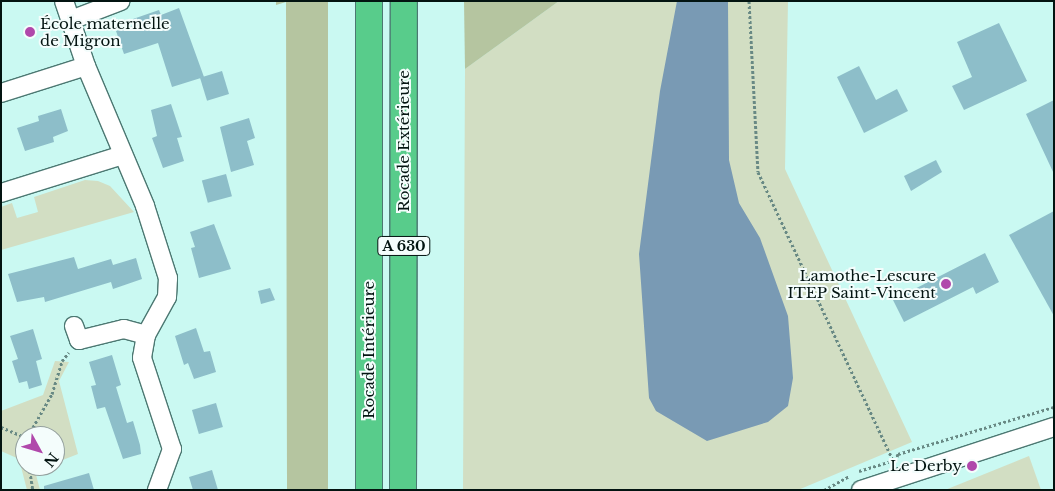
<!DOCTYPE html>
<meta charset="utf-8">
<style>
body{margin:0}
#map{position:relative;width:1055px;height:491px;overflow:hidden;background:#caf9f2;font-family:"Libre Baskerville",serif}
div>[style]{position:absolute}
.green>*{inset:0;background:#d2dec3}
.forest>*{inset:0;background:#b5c5a0}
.water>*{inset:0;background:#799ab4}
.building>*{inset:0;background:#8dbec9;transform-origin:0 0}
.path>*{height:3px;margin-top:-1.5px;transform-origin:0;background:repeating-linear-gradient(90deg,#688984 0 2.5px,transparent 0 5px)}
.roads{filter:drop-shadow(1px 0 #4c7872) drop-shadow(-1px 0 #4c7872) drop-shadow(0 1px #4c7872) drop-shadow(0 -1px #4c7872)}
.minor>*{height:18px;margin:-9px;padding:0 9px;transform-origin:9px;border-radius:9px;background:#fff}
.highway>*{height:26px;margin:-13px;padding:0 13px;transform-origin:13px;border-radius:13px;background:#58cc8b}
.dots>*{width:14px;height:14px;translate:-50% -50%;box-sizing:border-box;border:2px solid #f4fdfc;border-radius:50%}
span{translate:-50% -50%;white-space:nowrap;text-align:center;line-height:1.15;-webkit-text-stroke:4px #f4fdfc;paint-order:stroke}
.shield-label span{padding:1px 4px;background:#f4fdfc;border:1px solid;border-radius:4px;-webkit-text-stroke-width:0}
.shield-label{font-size:14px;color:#031411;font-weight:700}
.poi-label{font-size:15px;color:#031411}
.left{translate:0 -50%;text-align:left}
.right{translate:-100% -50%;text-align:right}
.street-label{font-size:15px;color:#031411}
.frame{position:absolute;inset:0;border:2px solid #031411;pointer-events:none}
.north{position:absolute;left:15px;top:426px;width:50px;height:50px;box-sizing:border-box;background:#f4fdfc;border:1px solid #94a09e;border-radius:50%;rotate:129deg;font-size:14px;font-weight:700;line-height:20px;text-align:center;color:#031411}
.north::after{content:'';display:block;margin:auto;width:18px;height:22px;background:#b048ab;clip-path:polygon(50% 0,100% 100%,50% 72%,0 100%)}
</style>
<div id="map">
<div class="green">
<div style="clip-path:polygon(559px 1px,788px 1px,785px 169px,912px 442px,798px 490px,463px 490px,465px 69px)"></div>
<div style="clip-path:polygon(85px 180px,98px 181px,110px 186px,134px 212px,1px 250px,1px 207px,12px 203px,17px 218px,38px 212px,34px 197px)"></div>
<div style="clip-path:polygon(55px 361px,69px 362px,59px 381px,78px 454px,55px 463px,55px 436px,25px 436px,25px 466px,47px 466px,35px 471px,40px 490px,27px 490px,19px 459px,1px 451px,1px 411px,43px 395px)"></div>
<div style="clip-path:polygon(1029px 456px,1041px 490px,945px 490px)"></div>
</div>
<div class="forest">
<div style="clip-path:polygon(276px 1px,328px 1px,328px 490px,287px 490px,286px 2px,276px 5px)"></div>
<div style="clip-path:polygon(464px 1px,559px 1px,465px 69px)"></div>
</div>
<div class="water">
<div style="clip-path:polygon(677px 1px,728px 1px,729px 160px,739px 203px,760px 238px,788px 316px,793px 378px,788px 406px,768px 422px,707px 441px,656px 411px,649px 398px,639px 254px,660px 91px)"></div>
</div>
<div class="building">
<div style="clip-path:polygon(179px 8px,204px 77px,172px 87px,158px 43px,124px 54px,116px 31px,135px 25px,133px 19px,159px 10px,161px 15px)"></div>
<div style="clip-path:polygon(999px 23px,1027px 81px,964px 110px,952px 86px,972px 77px,957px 42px)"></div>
<div style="clip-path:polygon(859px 66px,876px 100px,897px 89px,908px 111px,864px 133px,837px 77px)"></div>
<div style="left:222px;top:71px;width:24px;height:23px;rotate:73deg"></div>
<div style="clip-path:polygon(1054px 100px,1054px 174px,1026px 114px)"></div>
<div style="clip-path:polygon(171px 104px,182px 137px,177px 138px,184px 161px,163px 168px,152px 138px,157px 136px,151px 110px)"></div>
<div style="clip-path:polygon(61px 109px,68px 131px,53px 137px,54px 142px,25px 151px,17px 128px,39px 121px,38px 116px)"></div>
<div style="clip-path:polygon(249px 118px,255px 138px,247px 141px,254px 165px,231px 172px,220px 127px)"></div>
<div style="clip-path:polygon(936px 160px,942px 172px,911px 191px,904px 176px)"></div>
<div style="left:226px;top:174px;width:23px;height:25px;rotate:75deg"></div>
<div style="clip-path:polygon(1054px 211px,1054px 316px,1009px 235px)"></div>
<div style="clip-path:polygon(214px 224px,231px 269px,199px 278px,191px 248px,195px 247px,190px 232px)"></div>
<div style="clip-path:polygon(985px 253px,999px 282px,976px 294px,973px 287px,904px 322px,893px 300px)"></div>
<div style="clip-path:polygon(74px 257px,78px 269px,111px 259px,113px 265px,136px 258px,142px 279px,113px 289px,111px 282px,45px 302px,44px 297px,17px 302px,8px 274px)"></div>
<div style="clip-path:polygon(270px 288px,275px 300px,261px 304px,258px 291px)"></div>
<div style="clip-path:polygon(196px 328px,204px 352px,210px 351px,216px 372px,194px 379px,188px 363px,184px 365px,175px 336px)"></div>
<div style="clip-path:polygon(33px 329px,42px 359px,36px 361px,42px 385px,29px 389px,27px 381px,19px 383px,12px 361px,18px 359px,10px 336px)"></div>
<div style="clip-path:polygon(112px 355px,121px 385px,116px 387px,127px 423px,133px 421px,140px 445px,141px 454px,123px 459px,105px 407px,97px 409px,91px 386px,96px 385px,89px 362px)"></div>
<div style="left:216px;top:403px;width:25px;height:25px;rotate:74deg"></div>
<div style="clip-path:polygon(212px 470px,218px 490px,193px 490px,189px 477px)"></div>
<div style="clip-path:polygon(89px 473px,94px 490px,44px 490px,44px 486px)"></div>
</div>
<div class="path">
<div style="left:749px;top:1px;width:171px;rotate:87deg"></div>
<div style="left:758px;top:172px;width:320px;rotate:64.9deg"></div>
<div style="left:1px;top:427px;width:26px;rotate:23deg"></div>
<div style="left:28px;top:436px;width:48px;rotate:-60.3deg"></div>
<div style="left:52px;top:394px;width:34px;rotate:-73deg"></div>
<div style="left:62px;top:361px;width:11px;rotate:-52deg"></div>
<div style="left:895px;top:461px;width:8px;rotate:-67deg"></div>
<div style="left:898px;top:454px;width:163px;rotate:-16.8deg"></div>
<div style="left:29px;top:466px;width:24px;rotate:81deg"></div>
<div style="left:859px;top:471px;width:31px;rotate:-17deg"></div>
<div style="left:824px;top:490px;width:29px;rotate:-29deg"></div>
</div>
<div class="roads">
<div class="minor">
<div style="left:64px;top:1px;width:69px;rotate:71.3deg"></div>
<div style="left:86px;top:66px;width:152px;rotate:67.1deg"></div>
<div style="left:145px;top:206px;width:76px;rotate:72.3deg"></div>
<div style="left:168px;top:278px;width:19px;rotate:93deg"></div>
<div style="left:167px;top:297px;width:43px;rotate:118.9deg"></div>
<div style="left:146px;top:335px;width:23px;rotate:100deg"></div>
<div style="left:142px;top:358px;width:96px;rotate:71.8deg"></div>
<div style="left:172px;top:449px;width:44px;rotate:110.1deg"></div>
<div style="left:71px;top:20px;width:53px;rotate:-20.8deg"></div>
<div style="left:1px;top:93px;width:89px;rotate:-17.6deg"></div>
<div style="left:1px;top:193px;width:128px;rotate:-17.3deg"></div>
<div style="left:74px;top:326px;width:15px;rotate:70deg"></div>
<div style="left:79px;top:340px;width:46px;rotate:-13.7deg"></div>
<div style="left:124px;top:329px;width:23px;rotate:15deg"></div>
<div style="left:861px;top:490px;width:203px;rotate:-18.1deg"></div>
</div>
<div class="highway">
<div style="left:369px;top:1px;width:489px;rotate:90deg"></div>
<div style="left:403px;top:490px;width:489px;rotate:-89.9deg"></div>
</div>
</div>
<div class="dots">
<div style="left:30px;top:32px;background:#b048ab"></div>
<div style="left:946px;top:284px;background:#b048ab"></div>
<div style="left:972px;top:466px;background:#b048ab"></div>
</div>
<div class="shield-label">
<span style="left:404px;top:246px">A 630</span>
</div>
<div class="poi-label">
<span class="left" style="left:40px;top:32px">École maternelle<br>de Migron</span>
<span class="right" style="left:936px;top:284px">Lamothe-Lescure<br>ITEP Saint-Vincent</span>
<span class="right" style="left:962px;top:466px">Le Derby</span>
</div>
<div class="street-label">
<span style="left:404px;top:141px;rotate:-90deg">Rocade Extérieure</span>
<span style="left:369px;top:350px;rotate:-90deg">Rocade Intérieure</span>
</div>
<div class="frame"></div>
<div class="north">N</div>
</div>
